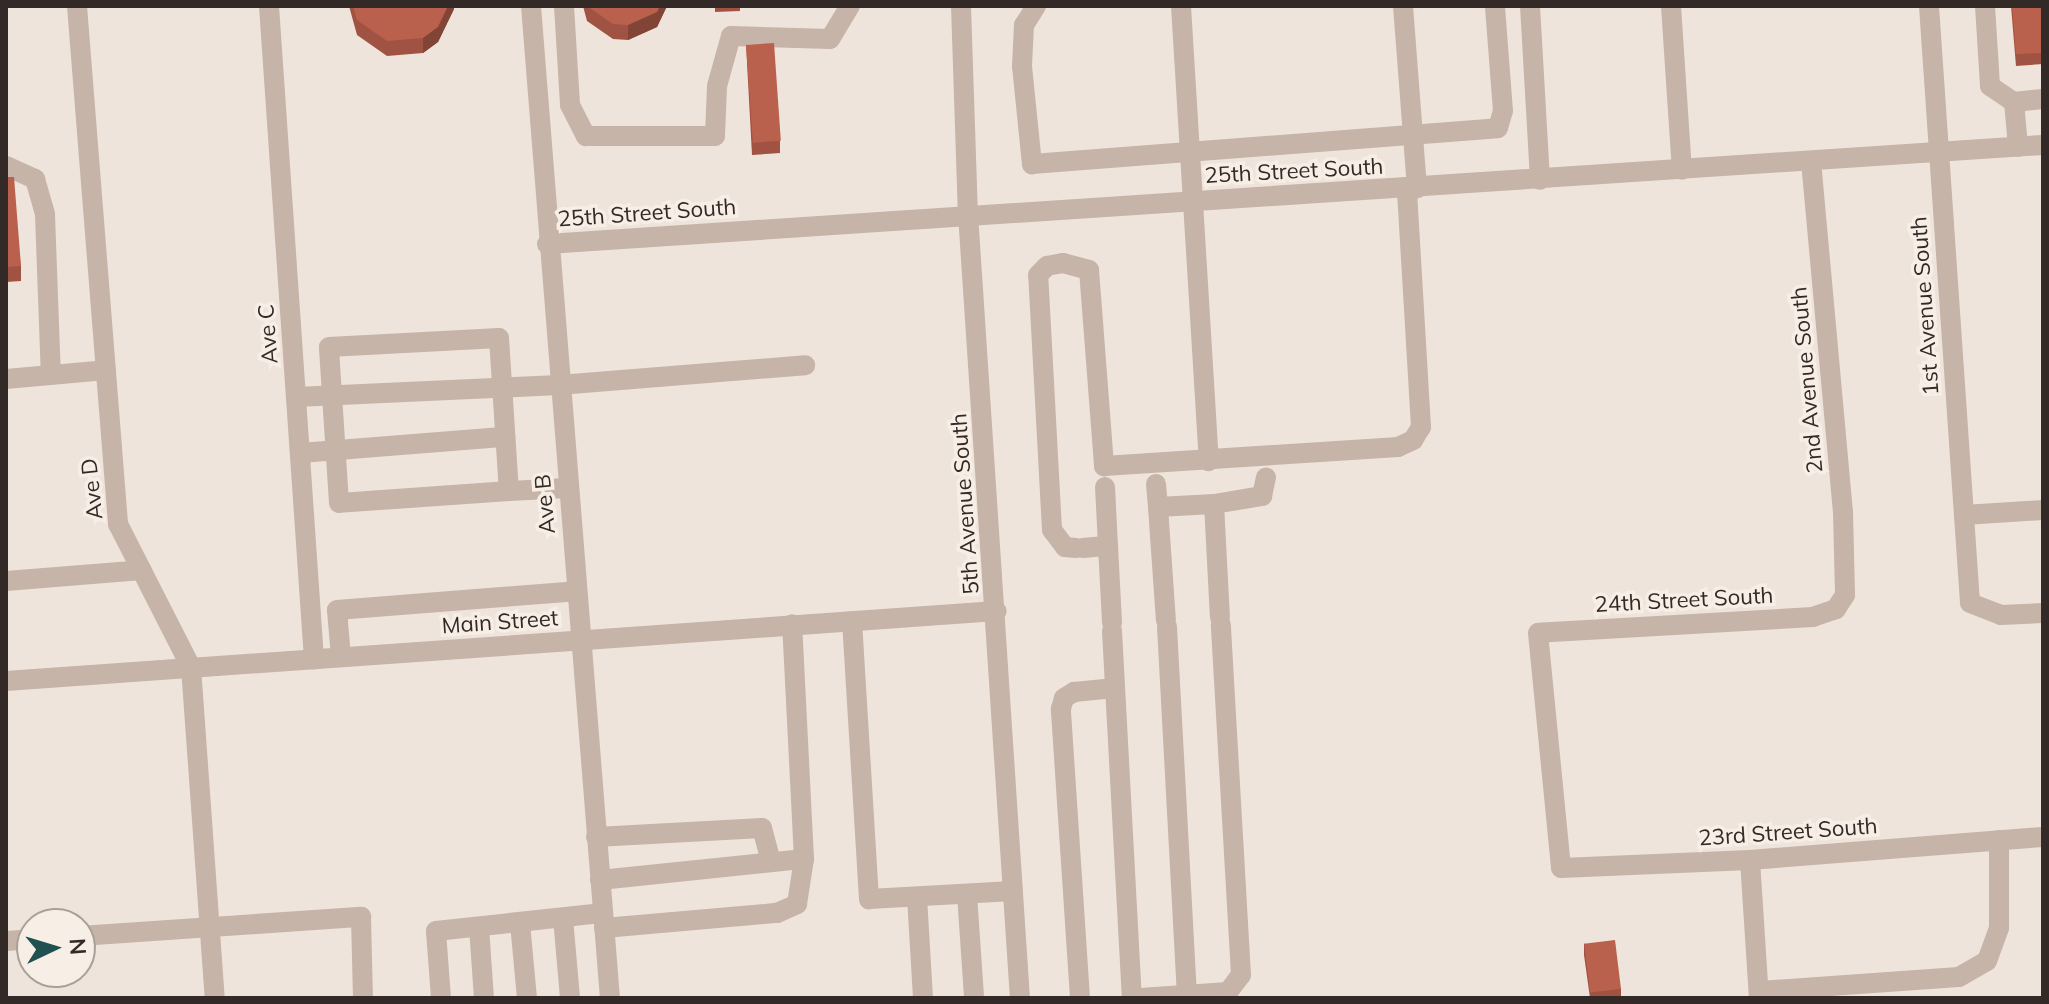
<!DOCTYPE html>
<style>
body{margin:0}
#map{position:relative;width:2049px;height:1004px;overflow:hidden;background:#efe4db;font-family:Mulish,sans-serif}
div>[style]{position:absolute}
.minor>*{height:20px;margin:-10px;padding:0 10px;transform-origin:10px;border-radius:10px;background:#c6b4a8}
.wall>*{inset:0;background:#a05342}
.shaded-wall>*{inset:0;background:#824436}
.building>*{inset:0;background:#ba614d;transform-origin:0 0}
span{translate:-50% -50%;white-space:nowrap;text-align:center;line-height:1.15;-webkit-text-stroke:7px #f7eee6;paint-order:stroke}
.street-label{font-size:22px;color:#332a27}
.frame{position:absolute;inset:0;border:8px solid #332a27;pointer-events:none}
.north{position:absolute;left:16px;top:908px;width:80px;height:80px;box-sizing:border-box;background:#f7eee6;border:2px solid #a9a09a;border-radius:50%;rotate:86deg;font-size:22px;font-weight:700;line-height:32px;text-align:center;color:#332a27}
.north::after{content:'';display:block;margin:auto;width:28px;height:36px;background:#215050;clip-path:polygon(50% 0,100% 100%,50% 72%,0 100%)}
</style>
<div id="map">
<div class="minor">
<div style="left:77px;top:6px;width:520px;rotate:85.47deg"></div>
<div style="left:118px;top:524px;width:161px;rotate:63deg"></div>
<div style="left:191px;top:667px;width:332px;rotate:85.9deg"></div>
<div style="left:269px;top:6px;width:655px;rotate:86.06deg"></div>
<div style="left:531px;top:6px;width:995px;rotate:85.45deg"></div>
<div style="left:564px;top:6px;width:99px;rotate:86.5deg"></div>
<div style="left:570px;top:105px;width:35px;rotate:63deg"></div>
<div style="left:586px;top:136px;width:129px"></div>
<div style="left:715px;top:136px;width:50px;rotate:-87.7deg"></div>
<div style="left:717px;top:86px;width:52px;rotate:-74.4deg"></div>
<div style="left:731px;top:36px;width:99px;rotate:1.7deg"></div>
<div style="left:830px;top:39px;width:39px;rotate:-59deg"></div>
<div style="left:961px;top:6px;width:208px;rotate:88.1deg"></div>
<div style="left:968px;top:214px;width:786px;rotate:86.21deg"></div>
<div style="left:1036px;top:6px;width:22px;rotate:122deg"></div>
<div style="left:1024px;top:25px;width:41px;rotate:92.8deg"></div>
<div style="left:1022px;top:66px;width:99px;rotate:84.2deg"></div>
<div style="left:1032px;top:164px;width:467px;rotate:-4.4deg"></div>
<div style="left:1498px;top:128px;width:18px;rotate:-74deg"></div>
<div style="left:1503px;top:111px;width:105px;rotate:-94.4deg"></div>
<div style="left:1181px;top:6px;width:456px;rotate:86.5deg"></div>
<div style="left:1403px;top:6px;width:183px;rotate:85.6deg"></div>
<div style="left:1530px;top:6px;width:174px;rotate:86.7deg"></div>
<div style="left:1671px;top:6px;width:164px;rotate:86.2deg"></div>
<div style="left:1929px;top:6px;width:598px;rotate:86.07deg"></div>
<div style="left:1970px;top:603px;width:33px;rotate:21deg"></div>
<div style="left:2001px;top:615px;width:42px;rotate:-2.7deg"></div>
<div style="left:1985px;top:6px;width:80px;rotate:86.4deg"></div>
<div style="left:1990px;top:86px;width:29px;rotate:34deg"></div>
<div style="left:2014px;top:102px;width:29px;rotate:-6deg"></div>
<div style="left:2014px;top:102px;width:45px;rotate:84.9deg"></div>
<div style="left:1811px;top:161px;width:352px;rotate:84.8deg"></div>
<div style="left:1843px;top:512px;width:83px;rotate:88.6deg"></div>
<div style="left:1845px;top:595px;width:17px;rotate:123deg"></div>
<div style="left:1836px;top:609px;width:24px;rotate:161deg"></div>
<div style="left:1813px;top:617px;width:275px;rotate:176.7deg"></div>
<div style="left:1538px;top:633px;width:236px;rotate:84.4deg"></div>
<div style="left:1561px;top:868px;width:189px;rotate:-2.4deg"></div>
<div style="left:1750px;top:860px;width:294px;rotate:-4.5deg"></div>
<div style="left:6px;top:166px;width:32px;rotate:24deg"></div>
<div style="left:35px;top:179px;width:37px;rotate:74deg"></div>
<div style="left:45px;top:215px;width:160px;rotate:87.9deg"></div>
<div style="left:547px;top:244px;width:1499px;rotate:-3.79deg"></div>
<div style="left:6px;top:379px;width:100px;rotate:-5.1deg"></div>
<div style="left:296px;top:397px;width:263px;rotate:-2.6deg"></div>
<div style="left:559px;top:385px;width:247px;rotate:-4.6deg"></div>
<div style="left:300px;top:453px;width:206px;rotate:-4.5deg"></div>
<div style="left:1156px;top:484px;width:23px;rotate:85deg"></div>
<div style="left:1158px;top:507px;width:56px;rotate:-3.1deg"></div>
<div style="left:1214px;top:504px;width:49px;rotate:-9.5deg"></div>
<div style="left:1262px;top:496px;width:19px;rotate:-78deg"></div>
<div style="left:509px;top:491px;width:170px;rotate:176deg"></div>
<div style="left:339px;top:503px;width:156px;rotate:-93.7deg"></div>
<div style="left:329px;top:347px;width:170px;rotate:-3deg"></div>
<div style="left:499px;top:338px;width:153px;rotate:86.3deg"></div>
<div style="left:509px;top:491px;width:59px;rotate:-2.9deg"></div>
<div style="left:1214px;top:504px;width:113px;rotate:87deg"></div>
<div style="left:1158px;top:507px;width:113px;rotate:86deg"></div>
<div style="left:1964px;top:515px;width:79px;rotate:-3.6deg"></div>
<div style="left:1108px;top:546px;width:77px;rotate:87deg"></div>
<div style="left:1076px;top:548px;width:11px;rotate:-175deg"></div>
<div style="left:1065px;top:547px;width:21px;rotate:-127deg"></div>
<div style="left:1052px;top:530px;width:255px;rotate:-93.1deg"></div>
<div style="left:1038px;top:275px;width:13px;rotate:-45deg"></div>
<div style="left:1047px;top:266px;width:16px;rotate:-11deg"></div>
<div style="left:1063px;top:263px;width:27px;rotate:15deg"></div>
<div style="left:1089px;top:270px;width:197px;rotate:85.6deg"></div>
<div style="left:1104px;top:466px;width:295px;rotate:-3.7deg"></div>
<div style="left:1398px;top:447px;width:17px;rotate:-25deg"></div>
<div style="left:1413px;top:440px;width:15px;rotate:-58deg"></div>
<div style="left:1421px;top:427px;width:239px;rotate:-93.4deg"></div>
<div style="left:1083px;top:548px;width:25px;rotate:-5deg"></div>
<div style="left:1108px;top:546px;width:59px;rotate:-92.9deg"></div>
<div style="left:6px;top:581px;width:136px;rotate:-4.6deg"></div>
<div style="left:852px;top:621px;width:279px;rotate:86.5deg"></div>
<div style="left:869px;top:899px;width:144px;rotate:-3.2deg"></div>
<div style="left:1167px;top:627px;width:372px;rotate:86.9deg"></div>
<div style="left:1112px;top:631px;width:368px;rotate:86.9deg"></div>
<div style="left:341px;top:657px;width:47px;rotate:-94.9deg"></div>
<div style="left:337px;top:610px;width:240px;rotate:-4.5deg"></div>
<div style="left:6px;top:681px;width:993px;rotate:-4.04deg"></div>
<div style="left:596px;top:837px;width:166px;rotate:-3.1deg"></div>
<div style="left:762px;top:828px;width:34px;rotate:75deg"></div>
<div style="left:1750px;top:860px;width:138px;rotate:86.3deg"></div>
<div style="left:600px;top:880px;width:205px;rotate:-5.9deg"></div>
<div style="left:804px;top:859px;width:235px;rotate:-92.9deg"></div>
<div style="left:967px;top:894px;width:104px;rotate:86.1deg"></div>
<div style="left:917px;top:897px;width:101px;rotate:86.6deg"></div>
<div style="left:563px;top:918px;width:80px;rotate:85deg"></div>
<div style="left:520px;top:923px;width:75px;rotate:84.7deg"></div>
<div style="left:479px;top:927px;width:71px;rotate:86deg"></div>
<div style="left:604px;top:928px;width:174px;rotate:-5deg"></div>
<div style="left:777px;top:913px;width:22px;rotate:-24deg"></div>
<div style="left:797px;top:904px;width:46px;rotate:-81.2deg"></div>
<div style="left:80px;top:936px;width:282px;rotate:-3.9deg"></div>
<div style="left:361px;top:917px;width:81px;rotate:88.6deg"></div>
<div style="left:6px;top:941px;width:26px;rotate:-4deg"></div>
<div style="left:1759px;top:991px;width:200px;rotate:-4deg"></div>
<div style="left:1959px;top:977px;width:32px;rotate:-30deg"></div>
<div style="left:1987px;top:961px;width:35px;rotate:-70deg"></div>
<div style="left:1999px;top:928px;width:88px;rotate:-90deg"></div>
<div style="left:441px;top:998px;width:67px;rotate:-94.3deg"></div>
<div style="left:436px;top:931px;width:168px;rotate:-6.2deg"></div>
<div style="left:1080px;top:998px;width:290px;rotate:-93.8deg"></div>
<div style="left:1061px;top:709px;width:11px;rotate:-75deg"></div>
<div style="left:1064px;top:698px;width:12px;rotate:-31deg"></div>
<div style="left:1074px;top:692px;width:41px;rotate:-5.6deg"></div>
<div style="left:1140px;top:998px;width:88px;rotate:-3.9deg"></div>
<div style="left:1228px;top:992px;width:21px;rotate:-53deg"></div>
<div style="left:1241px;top:975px;width:351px;rotate:-93.3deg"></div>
</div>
<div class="wall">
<div style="clip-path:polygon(349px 6px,454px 6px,454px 9px,438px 42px,423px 53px,387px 56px,357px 35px)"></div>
<div style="clip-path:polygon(583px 6px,667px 6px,657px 27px,628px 40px,613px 39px,587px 21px)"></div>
<div style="clip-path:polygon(715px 6px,740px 6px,740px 11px,715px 12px)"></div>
<div style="clip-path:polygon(2011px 6px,2043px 6px,2043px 64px,2016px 66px)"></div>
<div style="clip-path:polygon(746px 44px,780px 141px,780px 153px,752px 155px)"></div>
<div style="clip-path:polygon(6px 177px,21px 266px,21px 281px,6px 282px)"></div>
<div style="clip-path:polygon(1584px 943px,1621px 989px,1621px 998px,1590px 998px,1584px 955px)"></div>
</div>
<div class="shaded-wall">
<div style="clip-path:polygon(448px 6px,454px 6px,454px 9px,438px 42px,423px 53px,423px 38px)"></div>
<div style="clip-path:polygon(660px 6px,667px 6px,657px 27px,628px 40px,628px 25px)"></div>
</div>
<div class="building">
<div style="clip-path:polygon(353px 6px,448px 6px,438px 27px,423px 38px,387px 41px,357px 20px)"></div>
<div style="clip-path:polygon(587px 6px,660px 6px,657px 12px,628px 25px,613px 24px)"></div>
<div style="clip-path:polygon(2012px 6px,2043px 6px,2043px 53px,2016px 54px)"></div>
<div style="left:774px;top:43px;width:98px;height:28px;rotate:86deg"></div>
<div style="clip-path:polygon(6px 177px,14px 177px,21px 266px,6px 267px)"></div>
<div style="left:1615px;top:940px;width:49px;height:31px;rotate:83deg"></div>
</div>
<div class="street-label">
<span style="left:1294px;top:171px;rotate:-3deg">25th Street South</span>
<span style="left:647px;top:213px;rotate:-4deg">25th Street South</span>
<span style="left:1925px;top:306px;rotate:-94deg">1st Avenue South</span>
<span style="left:268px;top:334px;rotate:-94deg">Ave C</span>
<span style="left:1807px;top:380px;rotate:-95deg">2nd Avenue South</span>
<span style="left:92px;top:489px;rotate:-96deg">Ave D</span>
<span style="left:545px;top:504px;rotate:-95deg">Ave B</span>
<span style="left:965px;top:504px;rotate:-94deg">5th Avenue South</span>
<span style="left:1684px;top:600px;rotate:-3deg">24th Street South</span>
<span style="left:500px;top:622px;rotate:-4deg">Main Street</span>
<span style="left:1788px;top:832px;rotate:-4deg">23rd Street South</span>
</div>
<div class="frame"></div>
<div class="north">N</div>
</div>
